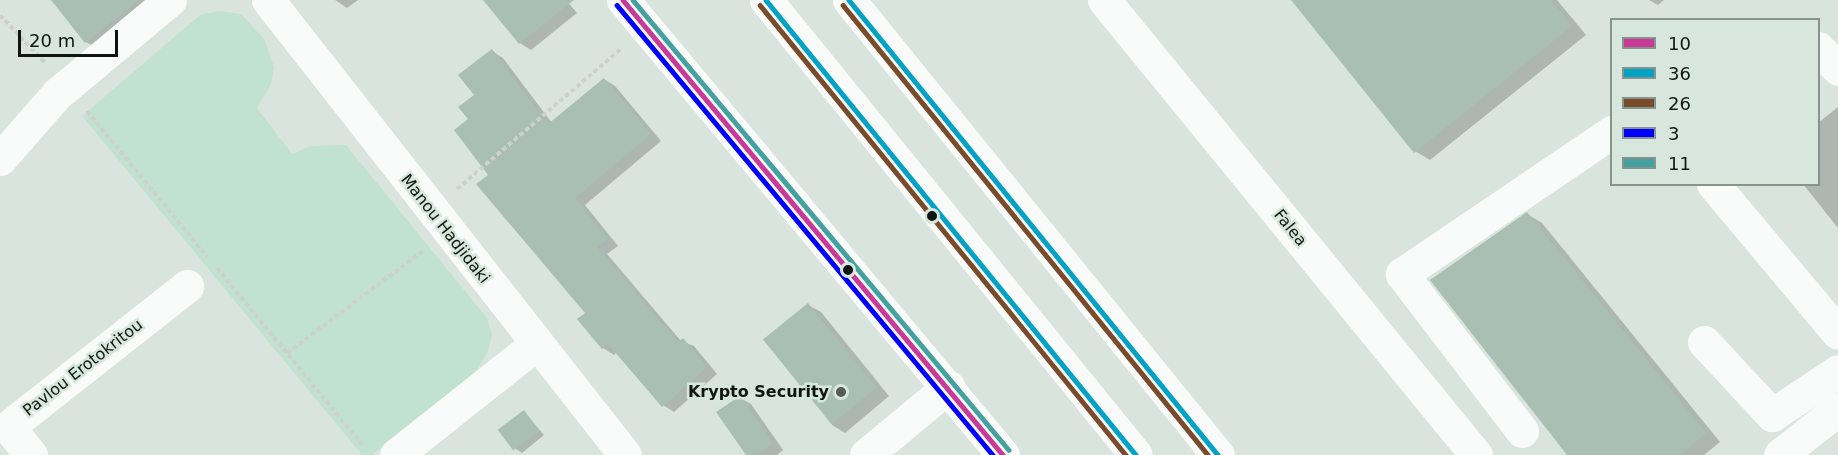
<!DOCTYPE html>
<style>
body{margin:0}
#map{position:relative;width:1838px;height:455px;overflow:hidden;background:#dae4df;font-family:"DejaVu Sans",sans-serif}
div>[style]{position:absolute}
.green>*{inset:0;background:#c1e2d1}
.shadow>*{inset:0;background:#0003}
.building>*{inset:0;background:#a9bfb4;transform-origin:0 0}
.path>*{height:4px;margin-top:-2px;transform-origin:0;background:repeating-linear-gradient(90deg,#cdd0cf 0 4.5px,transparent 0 7.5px)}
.minor>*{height:33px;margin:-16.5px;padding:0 16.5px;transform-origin:16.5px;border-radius:16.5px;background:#f9fbfa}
.highway>*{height:33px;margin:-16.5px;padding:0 16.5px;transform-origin:16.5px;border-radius:16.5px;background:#f9fbfa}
.bus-1>*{height:4.5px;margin:-2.25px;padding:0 2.25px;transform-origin:2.25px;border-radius:2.25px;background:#ca3998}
.bus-2>*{height:4.5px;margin:-2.25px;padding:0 2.25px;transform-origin:2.25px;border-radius:2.25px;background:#01a2c5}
.bus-3>*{height:4.5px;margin:-2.25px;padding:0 2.25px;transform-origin:2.25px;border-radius:2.25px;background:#7a4b2a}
.bus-4>*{height:4.5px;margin:-2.25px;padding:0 2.25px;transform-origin:2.25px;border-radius:2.25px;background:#00f}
.bus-5>*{height:4.5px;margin:-2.25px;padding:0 2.25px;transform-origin:2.25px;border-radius:2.25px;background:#43a1a0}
.dots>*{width:16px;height:16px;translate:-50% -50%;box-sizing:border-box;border:3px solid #d7e7de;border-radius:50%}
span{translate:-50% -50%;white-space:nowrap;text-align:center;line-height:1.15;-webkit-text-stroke:5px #d7e7de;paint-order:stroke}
.street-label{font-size:16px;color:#0f1512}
.poi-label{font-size:16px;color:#0f1512;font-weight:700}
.right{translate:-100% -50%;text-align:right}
.legend{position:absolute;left:1610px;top:18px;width:210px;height:168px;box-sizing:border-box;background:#d7e7de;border:2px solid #87938c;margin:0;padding:8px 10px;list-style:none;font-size:18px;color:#0f1512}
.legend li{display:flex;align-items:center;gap:12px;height:30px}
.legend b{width:30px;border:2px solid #87938c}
.scale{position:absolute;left:18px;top:30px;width:100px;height:27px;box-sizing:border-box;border:3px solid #0f1512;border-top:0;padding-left:8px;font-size:18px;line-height:21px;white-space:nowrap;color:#0f1512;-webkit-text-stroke:4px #d7e7de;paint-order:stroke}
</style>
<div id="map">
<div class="green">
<div style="clip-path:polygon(219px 11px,241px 14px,264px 39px,274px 67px,271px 84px,257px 108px,292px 154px,311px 146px,346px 145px,487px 318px,492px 334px,488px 351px,471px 381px,371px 455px,362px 455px,82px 116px,200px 15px)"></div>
</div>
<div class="shadow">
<div style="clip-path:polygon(53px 0,148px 0,101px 50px,86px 42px)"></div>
<div style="clip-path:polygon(335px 0,358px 0,347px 8px)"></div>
<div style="clip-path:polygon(485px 0,566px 0,577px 13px,531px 50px,520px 43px)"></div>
<div style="clip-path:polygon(1293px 0,1557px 0,1586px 35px,1430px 160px,1415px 151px)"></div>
<div style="clip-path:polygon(1649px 0,1664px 0,1658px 5px)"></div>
<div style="clip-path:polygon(492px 51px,503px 58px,552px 123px,604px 79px,615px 86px,661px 141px,585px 205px,618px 246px,607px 254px,681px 341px,694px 346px,717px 374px,674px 412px,663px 405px,617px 352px,614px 355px,603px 348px,587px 313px,490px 175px,470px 120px)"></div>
<div style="clip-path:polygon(1838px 107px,1838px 228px,1803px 184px,1818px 184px,1818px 123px)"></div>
<div style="clip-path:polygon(1527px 214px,1542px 223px,1720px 442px,1704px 455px,1571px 455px)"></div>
<div style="clip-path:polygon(808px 305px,821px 312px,889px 396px,845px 433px,832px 425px)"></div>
<div style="clip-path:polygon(740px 398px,751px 404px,783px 450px,777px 455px,748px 455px)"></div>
<div style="clip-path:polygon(524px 412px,544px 435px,522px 453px,516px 449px)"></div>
</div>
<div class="building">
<div style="clip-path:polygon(51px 0,139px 0,85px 43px)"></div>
<div style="clip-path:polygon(483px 0,574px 0,519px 44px)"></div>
<div style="clip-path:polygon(1291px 0,1551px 0,1572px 26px,1414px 153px)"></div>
<div style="clip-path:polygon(492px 49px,548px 124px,604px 78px,651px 134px,575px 198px,608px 239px,597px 247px,678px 342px,683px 338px,707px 367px,662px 407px,608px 344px,602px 349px,577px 319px,585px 313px,476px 184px,488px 175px,454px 130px,468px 119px,458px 107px,474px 95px,458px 75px)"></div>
<div style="clip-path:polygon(1527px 212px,1706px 433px,1680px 455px,1567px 455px,1430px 280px)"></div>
<div style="left:808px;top:303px;width:109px;height:58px;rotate:51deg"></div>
<div style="clip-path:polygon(740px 396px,773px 443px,757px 455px,746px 455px,716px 412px)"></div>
<div style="left:524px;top:410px;width:26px;height:33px;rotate:53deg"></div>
</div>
<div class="path">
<div style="left:0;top:15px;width:66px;rotate:46.8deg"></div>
<div style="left:87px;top:111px;width:190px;rotate:50.5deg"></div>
<div style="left:457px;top:189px;width:217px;rotate:-40.5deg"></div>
<div style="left:217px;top:268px;width:233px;rotate:50.6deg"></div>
<div style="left:287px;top:353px;width:170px;rotate:-36.9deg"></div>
</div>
<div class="minor">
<div style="left:268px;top:0;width:578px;rotate:51.88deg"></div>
<div style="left:623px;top:0;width:593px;rotate:50.13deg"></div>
<div style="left:1104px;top:0;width:588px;rotate:50.73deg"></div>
<div style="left:1818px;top:48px;width:29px;rotate:46deg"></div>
<div style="left:0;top:159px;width:86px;rotate:-48.8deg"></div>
<div style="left:57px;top:94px;width:147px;rotate:-39.8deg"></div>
<div style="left:1713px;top:184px;width:194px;rotate:50deg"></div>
<div style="left:1704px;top:342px;width:100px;rotate:47deg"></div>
<div style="left:1772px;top:415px;width:79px;rotate:-33.7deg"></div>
<div style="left:1522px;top:431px;width:198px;rotate:-127.4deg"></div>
<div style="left:1402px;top:274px;width:254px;rotate:-34.1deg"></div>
<div style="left:31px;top:455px;width:36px;rotate:-129deg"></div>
<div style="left:8px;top:427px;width:228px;rotate:-38.2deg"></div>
<div style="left:396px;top:455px;width:177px;rotate:-38.4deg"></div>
<div style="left:866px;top:455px;width:107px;rotate:-39.7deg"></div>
<div style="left:1780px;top:455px;width:74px;rotate:-38.4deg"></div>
</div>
<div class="highway">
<div style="left:766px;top:0;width:586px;rotate:50.88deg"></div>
<div style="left:849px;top:0;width:586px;rotate:50.96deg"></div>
</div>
<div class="bus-1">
<div style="left:623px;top:0;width:593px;rotate:50.13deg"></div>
</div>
<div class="bus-2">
<div style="left:766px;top:0;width:586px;rotate:50.88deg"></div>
<div style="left:849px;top:0;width:586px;rotate:50.96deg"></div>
</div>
<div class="bus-3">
<div style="left:760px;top:5px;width:580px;rotate:50.88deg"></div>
<div style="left:843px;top:5px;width:579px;rotate:50.95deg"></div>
</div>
<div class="bus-4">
<div style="left:617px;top:5px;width:586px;rotate:50.12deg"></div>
</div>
<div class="bus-5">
<div style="left:633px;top:0;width:586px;rotate:50.12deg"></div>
</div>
<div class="dots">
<div style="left:932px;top:216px;background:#0f1512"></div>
<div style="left:848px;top:270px;background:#0f1512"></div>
<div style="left:841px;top:392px;background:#565d5a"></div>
</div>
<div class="street-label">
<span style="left:1290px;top:228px;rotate:51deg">Falea</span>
<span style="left:445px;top:229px;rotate:52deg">Manou Hadjidaki</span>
<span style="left:83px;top:368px;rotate:-38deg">Pavlou Erotokritou</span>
</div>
<div class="poi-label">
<span class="right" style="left:829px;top:392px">Krypto Security</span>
</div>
<ul class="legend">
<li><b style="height:8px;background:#ca3998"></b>10</li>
<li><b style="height:8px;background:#01a2c5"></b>36</li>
<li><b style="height:8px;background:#7a4b2a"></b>26</li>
<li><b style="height:8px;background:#00f"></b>3</li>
<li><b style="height:8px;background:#43a1a0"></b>11</li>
</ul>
<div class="scale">20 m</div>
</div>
